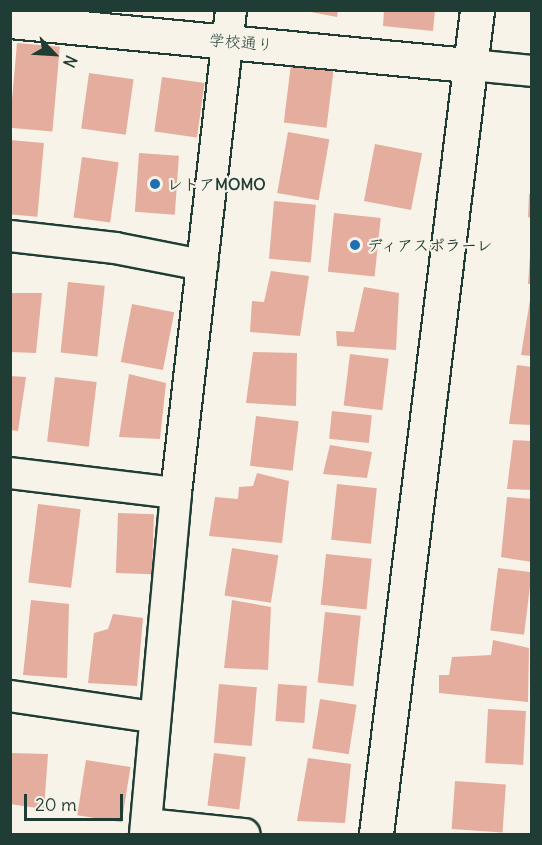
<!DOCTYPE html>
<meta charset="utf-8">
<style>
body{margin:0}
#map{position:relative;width:542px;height:845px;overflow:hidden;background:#f7f3e8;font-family:Delius,"Klee One",sans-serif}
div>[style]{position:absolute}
.building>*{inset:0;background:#e5ad9e;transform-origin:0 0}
.roads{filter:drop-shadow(2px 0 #1f3d34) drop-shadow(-2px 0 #1f3d34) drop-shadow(0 2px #1f3d34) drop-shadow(0 -2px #1f3d34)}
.street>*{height:30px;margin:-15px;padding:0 15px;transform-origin:15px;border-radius:15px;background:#f7f3e8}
.secondary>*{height:33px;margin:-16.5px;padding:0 16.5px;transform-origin:16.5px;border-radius:16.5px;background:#f7f3e8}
.dots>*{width:16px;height:16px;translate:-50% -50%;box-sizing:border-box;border:3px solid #f7f3e8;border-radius:50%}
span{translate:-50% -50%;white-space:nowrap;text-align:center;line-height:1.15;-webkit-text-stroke:4.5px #f7f3e8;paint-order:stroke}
.street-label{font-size:16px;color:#1f3d34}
.poi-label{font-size:16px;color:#1f3d34;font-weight:700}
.left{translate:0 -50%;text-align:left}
.frame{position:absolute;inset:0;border:12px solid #1f3d34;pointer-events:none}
.north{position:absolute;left:24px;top:24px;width:60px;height:60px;-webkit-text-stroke:4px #f7f3e8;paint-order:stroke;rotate:115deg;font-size:16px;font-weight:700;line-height:24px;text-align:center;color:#1f3d34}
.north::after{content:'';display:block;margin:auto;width:21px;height:27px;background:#1f3d34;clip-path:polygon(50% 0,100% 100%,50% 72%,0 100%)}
.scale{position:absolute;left:24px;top:794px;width:99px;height:27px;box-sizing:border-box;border:3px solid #1f3d34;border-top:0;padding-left:8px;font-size:18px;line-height:21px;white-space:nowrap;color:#1f3d34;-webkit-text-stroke:4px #f7f3e8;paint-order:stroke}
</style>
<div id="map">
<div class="building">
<div style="clip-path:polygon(300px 10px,338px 10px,337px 17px)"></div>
<div style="clip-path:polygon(384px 10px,435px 10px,433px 31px,383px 26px)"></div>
<div style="left:17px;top:43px;width:43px;height:85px;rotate:5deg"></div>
<div style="left:291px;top:64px;width:43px;height:59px;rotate:7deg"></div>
<div style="left:89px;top:73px;width:45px;height:56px;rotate:8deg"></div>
<div style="left:162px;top:77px;width:43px;height:55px;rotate:8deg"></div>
<div style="left:288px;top:132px;width:42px;height:62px;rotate:10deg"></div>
<div style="left:10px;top:140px;width:34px;height:74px;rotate:5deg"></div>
<div style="left:375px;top:144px;width:48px;height:58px;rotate:11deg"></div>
<div style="left:139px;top:153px;width:40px;height:59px;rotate:4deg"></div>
<div style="left:82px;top:157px;width:37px;height:61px;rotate:8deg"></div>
<div style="clip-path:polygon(529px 194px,532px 194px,532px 218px,528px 217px)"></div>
<div style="left:274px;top:201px;width:42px;height:58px;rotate:5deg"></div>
<div style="left:334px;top:213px;width:47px;height:59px;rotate:6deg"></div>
<div style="clip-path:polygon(530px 255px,532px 255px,532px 284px,528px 284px)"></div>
<div style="clip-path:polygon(271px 271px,309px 276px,300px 336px,250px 332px,252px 301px,264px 302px)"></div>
<div style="left:68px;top:282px;width:37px;height:71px;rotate:6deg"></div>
<div style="clip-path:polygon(364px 287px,399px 293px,396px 350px,337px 346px,336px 331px,354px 332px)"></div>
<div style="clip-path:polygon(10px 293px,42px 293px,36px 353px,10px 352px)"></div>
<div style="clip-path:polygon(530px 300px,532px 300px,532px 356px,521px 355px)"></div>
<div style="left:132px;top:304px;width:43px;height:59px;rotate:11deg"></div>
<div style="clip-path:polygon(253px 352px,297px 353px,296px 406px,246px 403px)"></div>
<div style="left:350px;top:354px;width:39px;height:52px;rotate:7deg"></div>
<div style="clip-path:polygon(517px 365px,532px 367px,532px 425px,509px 424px)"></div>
<div style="clip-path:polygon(129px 374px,166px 383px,160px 439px,119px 437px)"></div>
<div style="clip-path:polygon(10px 376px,26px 377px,18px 431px,10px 430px)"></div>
<div style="left:55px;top:377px;width:42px;height:65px;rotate:7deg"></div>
<div style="left:332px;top:411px;width:40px;height:28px;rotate:6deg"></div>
<div style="left:256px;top:416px;width:43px;height:50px;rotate:7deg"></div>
<div style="clip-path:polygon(513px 440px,532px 441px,532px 490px,507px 489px)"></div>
<div style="clip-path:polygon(330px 445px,372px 452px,367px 478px,323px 474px)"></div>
<div style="clip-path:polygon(257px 473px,289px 481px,282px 543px,209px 536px,215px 497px,238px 499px,239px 487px,253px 486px)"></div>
<div style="left:337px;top:484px;width:40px;height:56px;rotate:6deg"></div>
<div style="clip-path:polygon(507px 497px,532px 499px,532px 562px,501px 557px)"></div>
<div style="left:38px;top:504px;width:43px;height:79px;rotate:7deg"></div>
<div style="left:118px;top:513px;width:36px;height:60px;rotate:2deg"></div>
<div style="left:232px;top:548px;width:47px;height:48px;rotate:9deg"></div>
<div style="left:326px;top:554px;width:46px;height:51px;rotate:6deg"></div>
<div style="left:498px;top:568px;width:34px;height:63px;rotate:7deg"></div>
<div style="clip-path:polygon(31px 600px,69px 604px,67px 678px,23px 675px)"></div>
<div style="clip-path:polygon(232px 600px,271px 607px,268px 670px,224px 668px)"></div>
<div style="left:325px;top:612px;width:36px;height:71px;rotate:6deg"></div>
<div style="clip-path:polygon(113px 614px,143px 618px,137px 686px,88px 683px,94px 633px,108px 629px)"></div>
<div style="clip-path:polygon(493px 640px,529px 648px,528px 702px,439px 693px,439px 675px,449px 675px,452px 657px,491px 655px)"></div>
<div style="left:219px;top:684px;width:38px;height:59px;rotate:5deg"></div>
<div style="left:278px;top:684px;width:29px;height:37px;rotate:4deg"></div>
<div style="left:320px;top:699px;width:37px;height:50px;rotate:9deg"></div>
<div style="left:488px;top:709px;width:38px;height:54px;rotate:3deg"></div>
<div style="clip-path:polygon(10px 753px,48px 754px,44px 809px,10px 804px)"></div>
<div style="left:214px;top:753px;width:32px;height:53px;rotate:7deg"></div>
<div style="clip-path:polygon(308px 758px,351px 764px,345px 823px,297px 821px)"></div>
<div style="left:86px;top:760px;width:45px;height:56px;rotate:9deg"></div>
<div style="left:455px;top:781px;width:51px;height:48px;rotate:4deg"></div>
</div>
<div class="roads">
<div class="street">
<div style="left:471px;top:65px;width:61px;rotate:5.6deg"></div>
<div style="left:10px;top:236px;width:106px;rotate:6.5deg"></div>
<div style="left:115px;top:248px;width:89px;rotate:11.1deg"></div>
<div style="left:10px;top:473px;width:167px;rotate:6.9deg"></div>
<div style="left:10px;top:696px;width:145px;rotate:8.4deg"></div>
<div style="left:147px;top:824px;width:98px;rotate:5.9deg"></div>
<div style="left:145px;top:834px;width:342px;rotate:-84.8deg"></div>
<div style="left:176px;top:493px;width:486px;rotate:-83.5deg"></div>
</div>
<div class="secondary">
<div style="left:10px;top:21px;width:463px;rotate:5.5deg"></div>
<div style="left:376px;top:834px;width:830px;rotate:-83.01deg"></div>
</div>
</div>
<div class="dots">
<div style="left:155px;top:184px;background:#1f6fb2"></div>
<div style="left:355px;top:245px;background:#1f6fb2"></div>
</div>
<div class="street-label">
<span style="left:241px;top:42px;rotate:5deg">学校通り</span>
</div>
<div class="poi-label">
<span class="left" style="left:167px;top:184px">レトアMOMO</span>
<span class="left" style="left:367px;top:245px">ディアスポラーレ</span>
</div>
<div class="frame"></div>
<div class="north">N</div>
<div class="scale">20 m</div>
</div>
